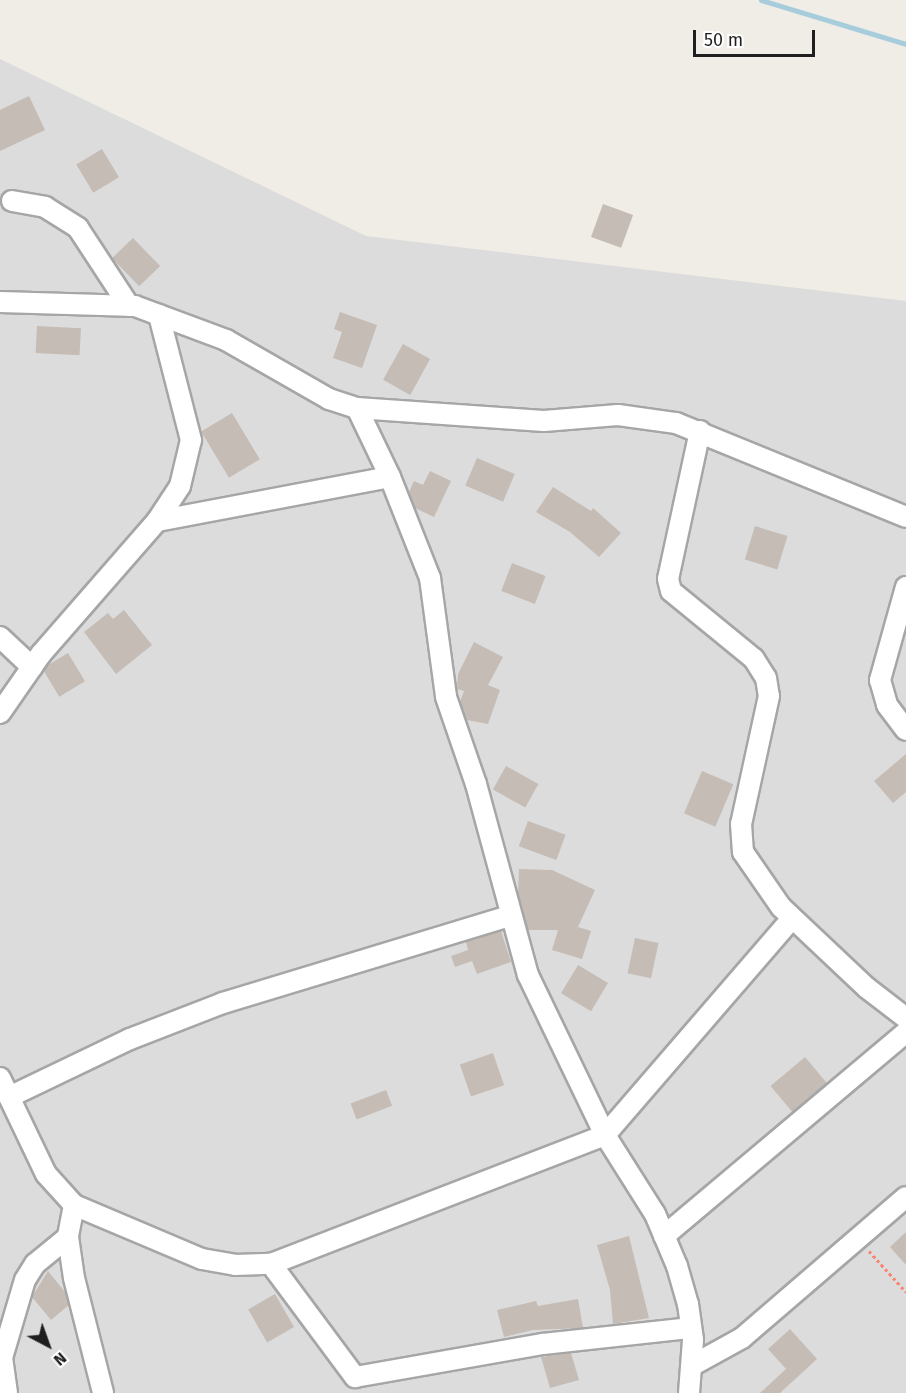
<!DOCTYPE html>
<style>
body{margin:0}
#map{position:relative;width:906px;height:1393px;overflow:hidden;background:#f0ede6;font-family:"Fira Sans",sans-serif}
div>[style]{position:absolute}
.residential>*{inset:0;background:#dddcdc}
.stream>*{height:5px;margin:-2.5px;padding:0 2.5px;transform-origin:2.5px;border-radius:2.5px;background:#a7cddc}
.building>*{inset:0;background:#c4bcb5;transform-origin:0 0}
.path>*{height:3px;margin-top:-1.5px;transform-origin:0;background:repeating-linear-gradient(90deg,#f78670 0 3px,transparent 0 6px)}
.roads{filter:drop-shadow(2px 0 #a6a6a6) drop-shadow(-2px 0 #a6a6a6) drop-shadow(0 2px #a6a6a6) drop-shadow(0 -2px #a6a6a6)}
.minor>*{height:20px;margin:-10px;padding:0 10px;transform-origin:10px;border-radius:10px;background:#fff}
span{translate:-50% -50%;white-space:nowrap;text-align:center;line-height:1.15;-webkit-text-stroke:4.5px #fff;paint-order:stroke}
.north{position:absolute;left:18px;top:1315px;width:60px;height:60px;-webkit-text-stroke:4px #fff;paint-order:stroke;rotate:139deg;font-size:16px;font-weight:700;line-height:24px;text-align:center;color:#1f1f1f}
.north::after{content:'';display:block;margin:auto;width:21px;height:27px;background:#1f1f1f;clip-path:polygon(50% 0,100% 100%,50% 72%,0 100%)}
.scale{position:absolute;left:693px;top:30px;width:122px;height:27px;box-sizing:border-box;border:3px solid #1f1f1f;border-top:0;padding-left:8px;font-size:18px;line-height:21px;white-space:nowrap;color:#1f1f1f;-webkit-text-stroke:4px #fff;paint-order:stroke}
</style>
<div id="map">
<div class="residential">
<div style="clip-path:polygon(0 59px,366px 236px,906px 301px,906px 1393px,0 1393px)"></div>
</div>
<div class="stream">
<div style="left:761px;top:0;width:152px;rotate:16.9deg"></div>
</div>
<div class="building">
<div style="clip-path:polygon(29px 96px,45px 130px,0 151px,0 110px)"></div>
<div style="left:102px;top:149px;width:33px;height:30px;rotate:59deg"></div>
<div style="left:603px;top:204px;width:32px;height:35px;rotate:20deg"></div>
<div style="left:133px;top:238px;width:39px;height:29px;rotate:46deg"></div>
<div style="clip-path:polygon(340px 312px,377px 325px,362px 368px,333px 358px,342px 332px,334px 329px)"></div>
<div style="left:37px;top:326px;width:44px;height:27px;rotate:3deg"></div>
<div style="left:403px;top:344px;width:31px;height:41px;rotate:29deg"></div>
<div style="left:232px;top:413px;width:54px;height:36px;rotate:59deg"></div>
<div style="left:477px;top:458px;width:41px;height:30px;rotate:23deg"></div>
<div style="clip-path:polygon(430px 471px,451px 481px,434px 517px,415px 508px,409px 492px,414px 481px,423px 485px)"></div>
<div style="clip-path:polygon(553px 487px,591px 511px,593px 508px,621px 533px,599px 557px,570px 532px,536px 512px)"></div>
<div style="left:755px;top:526px;width:34px;height:35px;rotate:17deg"></div>
<div style="left:512px;top:563px;width:36px;height:30px;rotate:21deg"></div>
<div style="clip-path:polygon(124px 610px,152px 645px,116px 674px,84px 632px,108px 613px,113px 619px)"></div>
<div style="clip-path:polygon(474px 642px,503px 657px,488px 685px,500px 690px,488px 724px,467px 720px,460px 702px,464px 691px,457px 689px,458px 674px)"></div>
<div style="left:68px;top:653px;width:33px;height:30px;rotate:59deg"></div>
<div style="clip-path:polygon(906px 754px,906px 792px,893px 803px,874px 781px)"></div>
<div style="left:506px;top:766px;width:37px;height:27px;rotate:29deg"></div>
<div style="left:702px;top:771px;width:34px;height:46px;rotate:23deg"></div>
<div style="left:528px;top:821px;width:40px;height:27px;rotate:20deg"></div>
<div style="clip-path:polygon(519px 869px,552px 870px,595px 890px,578px 927px,591px 931px,582px 959px,552px 950px,558px 930px,528px 930px,518px 894px)"></div>
<div style="clip-path:polygon(501px 931px,511px 962px,477px 974px,472px 961px,455px 967px,451px 956px,468px 950px,466px 942px)"></div>
<div style="left:635px;top:938px;width:24px;height:36px;rotate:12deg"></div>
<div style="left:578px;top:965px;width:35px;height:33px;rotate:31deg"></div>
<div style="left:493px;top:1053px;width:34px;height:35px;rotate:71deg"></div>
<div style="left:805px;top:1057px;width:34px;height:45px;rotate:50deg"></div>
<div style="left:386px;top:1090px;width:17px;height:38px;rotate:69deg"></div>
<div style="clip-path:polygon(906px 1232px,906px 1265px,890px 1247px)"></div>
<div style="clip-path:polygon(629px 1236px,649px 1318px,613px 1324px,610px 1290px,597px 1245px)"></div>
<div style="clip-path:polygon(48px 1271px,65px 1292px,69px 1305px,51px 1320px,32px 1297px)"></div>
<div style="left:275px;top:1294px;width:38px;height:31px;rotate:60deg"></div>
<div style="clip-path:polygon(578px 1299px,583px 1328px,533px 1330px,504px 1337px,497px 1310px,536px 1301px,538px 1306px)"></div>
<div style="clip-path:polygon(790px 1329px,817px 1359px,780px 1393px,760px 1393px,786px 1369px,768px 1349px)"></div>
<div style="clip-path:polygon(571px 1353px,579px 1380px,550px 1388px,541px 1357px)"></div>
</div>
<div class="path">
<div style="left:869px;top:1251px;width:55px;rotate:47.9deg"></div>
</div>
<div class="roads">
<div class="minor">
<div style="left:12px;top:201px;width:34px;rotate:10deg"></div>
<div style="left:45px;top:207px;width:39px;rotate:32deg"></div>
<div style="left:78px;top:228px;width:93px;rotate:56.8deg"></div>
<div style="left:0;top:302px;width:135px;rotate:1.7deg"></div>
<div style="left:135px;top:306px;width:97px;rotate:20.5deg"></div>
<div style="left:226px;top:340px;width:119px;rotate:29.8deg"></div>
<div style="left:329px;top:399px;width:29px;rotate:18deg"></div>
<div style="left:357px;top:408px;width:187px;rotate:4deg"></div>
<div style="left:544px;top:421px;width:74px;rotate:-4.6deg"></div>
<div style="left:618px;top:415px;width:59px;rotate:7.9deg"></div>
<div style="left:676px;top:423px;width:248px;rotate:22.2deg"></div>
<div style="left:357px;top:408px;width:76px;rotate:64.4deg"></div>
<div style="left:390px;top:477px;width:109px;rotate:68.4deg"></div>
<div style="left:430px;top:578px;width:120px;rotate:82.3deg"></div>
<div style="left:446px;top:697px;width:92px;rotate:71deg"></div>
<div style="left:476px;top:784px;width:198px;rotate:74.8deg"></div>
<div style="left:528px;top:975px;width:178px;rotate:64.3deg"></div>
<div style="left:605px;top:1135px;width:93px;rotate:57.7deg"></div>
<div style="left:655px;top:1214px;width:56px;rotate:67.1deg"></div>
<div style="left:677px;top:1266px;width:40px;rotate:74deg"></div>
<div style="left:688px;top:1304px;width:36px;rotate:82deg"></div>
<div style="left:693px;top:1340px;width:53px;rotate:94.3deg"></div>
<div style="left:700px;top:431px;width:151px;rotate:102.2deg"></div>
<div style="left:668px;top:579px;width:12px;rotate:76deg"></div>
<div style="left:671px;top:591px;width:107px;rotate:39.3deg"></div>
<div style="left:754px;top:659px;width:22px;rotate:58deg"></div>
<div style="left:766px;top:678px;width:18px;rotate:81deg"></div>
<div style="left:769px;top:696px;width:131px;rotate:102.3deg"></div>
<div style="left:741px;top:824px;width:28px;rotate:86deg"></div>
<div style="left:743px;top:852px;width:67px;rotate:55.4deg"></div>
<div style="left:781px;top:907px;width:118px;rotate:43.3deg"></div>
<div style="left:867px;top:988px;width:49px;rotate:37.6deg"></div>
<div style="left:157px;top:521px;width:237px;rotate:-10.7deg"></div>
<div style="left:906px;top:587px;width:97px;rotate:105.6deg"></div>
<div style="left:880px;top:680px;width:26px;rotate:74deg"></div>
<div style="left:887px;top:705px;width:31px;rotate:53deg"></div>
<div style="left:0;top:637px;width:44px;rotate:43.2deg"></div>
<div style="left:0;top:713px;width:72px;rotate:-55.2deg"></div>
<div style="left:41px;top:654px;width:176px;rotate:-48.9deg"></div>
<div style="left:157px;top:521px;width:42px;rotate:-56.7deg"></div>
<div style="left:180px;top:486px;width:47px;rotate:-76.6deg"></div>
<div style="left:191px;top:440px;width:129px;rotate:-104.4deg"></div>
<div style="left:0;top:1078px;width:106px;rotate:64.4deg"></div>
<div style="left:46px;top:1174px;width:42px;rotate:47.9deg"></div>
<div style="left:74px;top:1205px;width:139px;rotate:22.9deg"></div>
<div style="left:202px;top:1259px;width:34px;rotate:10deg"></div>
<div style="left:235px;top:1265px;width:36px;rotate:-2deg"></div>
<div style="left:271px;top:1264px;width:358px;rotate:-21.1deg"></div>
<div style="left:605px;top:1135px;width:286px;rotate:-49.2deg"></div>
<div style="left:9px;top:1097px;width:134px;rotate:-25.6deg"></div>
<div style="left:130px;top:1039px;width:100px;rotate:-21.2deg"></div>
<div style="left:223px;top:1003px;width:300px;rotate:-16.9deg"></div>
<div style="left:74px;top:1205px;width:33px;rotate:101deg"></div>
<div style="left:68px;top:1237px;width:41px;rotate:81.7deg"></div>
<div style="left:74px;top:1278px;width:119px;rotate:75.8deg"></div>
<div style="left:664px;top:1236px;width:317px;rotate:-40.1deg"></div>
<div style="left:271px;top:1264px;width:141px;rotate:53.4deg"></div>
<div style="left:355px;top:1377px;width:191px;rotate:-10deg"></div>
<div style="left:543px;top:1344px;width:149px;rotate:-6.2deg"></div>
<div style="left:693px;top:1365px;width:56px;rotate:-28.9deg"></div>
<div style="left:742px;top:1338px;width:216px;rotate:-40.7deg"></div>
<div style="left:7px;top:1393px;width:35px;rotate:-98deg"></div>
<div style="left:2px;top:1358px;width:81px;rotate:-73.6deg"></div>
<div style="left:25px;top:1280px;width:19px;rotate:-58deg"></div>
<div style="left:35px;top:1264px;width:43px;rotate:-39.3deg"></div>
</div>
</div>
<div class="north">N</div>
<div class="scale">50 m</div>
</div>
